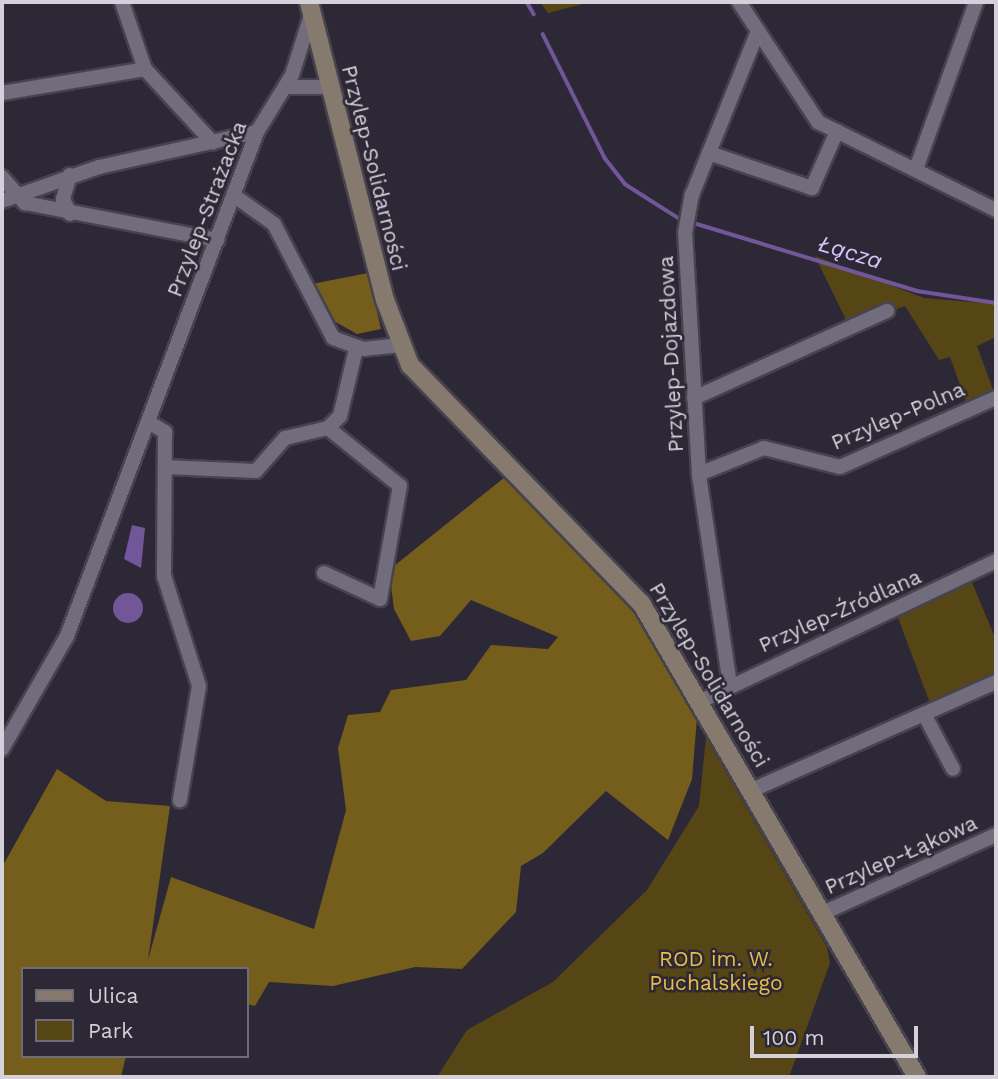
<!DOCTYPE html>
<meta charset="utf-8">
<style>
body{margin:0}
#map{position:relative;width:998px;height:1079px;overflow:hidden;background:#2d2835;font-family:"Work Sans",sans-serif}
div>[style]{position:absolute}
.green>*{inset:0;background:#574615}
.forest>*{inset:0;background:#755d1b}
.water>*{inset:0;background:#71569a}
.round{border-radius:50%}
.stream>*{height:3.5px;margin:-1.75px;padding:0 1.75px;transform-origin:1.75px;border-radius:1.75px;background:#71569a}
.roads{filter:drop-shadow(2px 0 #47434e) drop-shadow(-2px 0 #47434e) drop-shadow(0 2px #47434e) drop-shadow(0 -2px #47434e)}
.minor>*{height:14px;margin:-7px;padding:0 7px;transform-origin:7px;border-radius:7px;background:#726d7c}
.secondary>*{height:18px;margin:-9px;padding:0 9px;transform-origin:9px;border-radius:9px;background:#867a6e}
span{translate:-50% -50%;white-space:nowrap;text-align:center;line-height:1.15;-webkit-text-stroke:5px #2d2835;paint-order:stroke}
.street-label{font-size:21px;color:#d4d1da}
.park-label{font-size:21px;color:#e8bd49}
.water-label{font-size:23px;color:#d9c4ff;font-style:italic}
.frame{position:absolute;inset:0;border:4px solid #d4d1da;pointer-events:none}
.legend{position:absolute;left:21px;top:967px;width:228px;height:91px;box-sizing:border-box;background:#2d2835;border:2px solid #706c77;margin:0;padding:9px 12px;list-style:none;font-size:21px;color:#d4d1da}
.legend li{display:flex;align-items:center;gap:14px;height:35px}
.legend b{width:35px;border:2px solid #706c77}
.scale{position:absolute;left:750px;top:1026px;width:168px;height:32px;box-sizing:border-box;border:4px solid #d4d1da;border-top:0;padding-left:9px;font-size:21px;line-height:24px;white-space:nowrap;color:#d4d1da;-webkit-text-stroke:5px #2d2835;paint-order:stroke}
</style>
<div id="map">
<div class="green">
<div style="clip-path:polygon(540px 2px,591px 2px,548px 13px)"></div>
<div style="clip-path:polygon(815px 256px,924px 298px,996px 304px,996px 337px,977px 346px,996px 398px,969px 410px,950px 357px,939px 360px,905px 306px,849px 326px)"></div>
<div style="clip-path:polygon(968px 573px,996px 640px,996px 679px,931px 706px,894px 607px)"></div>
<div style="clip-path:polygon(706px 738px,827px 947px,830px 963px,789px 1077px,437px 1077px,467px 1030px,553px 982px,647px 890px,699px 806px)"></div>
</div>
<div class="forest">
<div style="clip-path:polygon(368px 273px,381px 329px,357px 334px,325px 316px,307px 285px)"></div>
<div style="clip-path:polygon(505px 477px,628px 603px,697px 718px,692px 779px,668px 840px,606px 791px,543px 853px,521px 866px,516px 912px,462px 969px,415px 967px,333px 986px,269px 982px,255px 1006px,247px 1004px,247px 969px,23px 969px,23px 1056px,126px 1056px,121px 1077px,2px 1077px,2px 867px,57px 769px,106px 801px,170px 806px,148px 960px,171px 877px,314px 929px,346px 810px,338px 748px,348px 715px,380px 712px,391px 690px,466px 680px,491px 645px,548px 649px,558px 637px,471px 600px,440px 636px,411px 641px,394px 609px,389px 570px)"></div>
</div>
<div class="water">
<div style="clip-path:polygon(132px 525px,145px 528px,141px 568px,124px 559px)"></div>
<div class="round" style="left:113px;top:593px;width:30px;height:30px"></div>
</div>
<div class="stream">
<div style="left:527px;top:2px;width:14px;rotate:60deg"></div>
<div style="left:543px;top:34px;width:139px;rotate:63.4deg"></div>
<div style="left:605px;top:158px;width:33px;rotate:52deg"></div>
<div style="left:625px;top:184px;width:65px;rotate:32.5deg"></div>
<div style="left:697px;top:224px;width:230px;rotate:16.9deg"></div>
<div style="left:917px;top:291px;width:80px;rotate:8.6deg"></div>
</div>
<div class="roads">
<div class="minor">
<div style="left:122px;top:2px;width:71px;rotate:71.1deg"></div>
<div style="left:145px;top:69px;width:100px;rotate:47.4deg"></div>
<div style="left:739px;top:2px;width:144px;rotate:56.6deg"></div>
<div style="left:818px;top:122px;width:199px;rotate:26.3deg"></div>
<div style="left:285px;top:87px;width:44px"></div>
<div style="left:2px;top:93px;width:145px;rotate:-9.5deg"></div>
<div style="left:709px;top:153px;width:109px;rotate:18.8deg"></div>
<div style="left:812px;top:188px;width:62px;rotate:-66.3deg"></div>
<div style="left:916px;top:169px;width:177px;rotate:-70.2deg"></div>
<div style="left:2px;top:177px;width:35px;rotate:49deg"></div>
<div style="left:25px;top:203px;width:196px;rotate:10.9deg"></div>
<div style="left:236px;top:197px;width:47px;rotate:35.4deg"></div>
<div style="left:274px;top:224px;width:128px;rotate:62.6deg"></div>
<div style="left:333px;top:338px;width:32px;rotate:20deg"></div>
<div style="left:363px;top:349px;width:36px;rotate:-6deg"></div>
<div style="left:2px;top:201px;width:103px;rotate:-19.3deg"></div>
<div style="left:99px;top:167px;width:162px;rotate:-12.5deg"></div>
<div style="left:70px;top:214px;width:17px;rotate:-115deg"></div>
<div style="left:63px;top:199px;width:25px;rotate:-74deg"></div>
<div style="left:694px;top:398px;width:212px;rotate:-24.3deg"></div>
<div style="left:148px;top:422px;width:20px;rotate:30deg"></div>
<div style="left:165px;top:432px;width:144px;rotate:90.4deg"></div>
<div style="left:164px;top:576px;width:115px;rotate:72.3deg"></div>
<div style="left:199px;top:686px;width:116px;rotate:99.5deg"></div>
<div style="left:165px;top:467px;width:91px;rotate:2.5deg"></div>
<div style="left:256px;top:471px;width:44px;rotate:-48.7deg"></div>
<div style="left:285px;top:438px;width:44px;rotate:-13.1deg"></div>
<div style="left:328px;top:428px;width:17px;rotate:-45deg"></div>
<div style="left:340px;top:416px;width:69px;rotate:-76.6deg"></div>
<div style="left:699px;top:474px;width:70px;rotate:-21.8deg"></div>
<div style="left:764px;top:448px;width:78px;rotate:14deg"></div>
<div style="left:840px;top:467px;width:171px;rotate:-23.9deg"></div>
<div style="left:324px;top:573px;width:62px;rotate:24.9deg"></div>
<div style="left:380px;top:599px;width:115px;rotate:-80deg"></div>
<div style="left:400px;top:486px;width:92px;rotate:-141.1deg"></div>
<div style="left:730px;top:685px;width:213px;rotate:-98.4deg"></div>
<div style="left:699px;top:474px;width:241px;rotate:-93.3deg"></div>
<div style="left:685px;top:233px;width:39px;rotate:-80deg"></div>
<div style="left:692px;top:195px;width:177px;rotate:-68.1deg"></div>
<div style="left:701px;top:701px;width:327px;rotate:-25.4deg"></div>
<div style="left:924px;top:714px;width:62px;rotate:62.2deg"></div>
<div style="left:2px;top:749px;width:130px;rotate:-60.1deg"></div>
<div style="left:67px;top:636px;width:539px;rotate:-69.34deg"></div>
<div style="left:257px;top:132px;width:67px;rotate:-58.4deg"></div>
<div style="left:292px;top:75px;width:63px;rotate:-72.4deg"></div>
<div style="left:752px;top:790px;width:267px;rotate:-23.9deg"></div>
<div style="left:823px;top:913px;width:190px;rotate:-24.3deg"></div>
</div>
<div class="secondary">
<div style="left:309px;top:2px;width:308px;rotate:75.7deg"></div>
<div style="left:385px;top:300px;width:70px;rotate:69deg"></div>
<div style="left:410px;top:365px;width:332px;rotate:45.9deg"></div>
<div style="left:641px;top:603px;width:548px;rotate:59.79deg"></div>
</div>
</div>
<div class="street-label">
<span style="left:374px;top:168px;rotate:76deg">Przylep-Solidarności</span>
<span style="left:207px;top:209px;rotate:-69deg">Przylep-Strażacka</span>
<span style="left:671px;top:354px;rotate:-93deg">Przylep-Dojazdowa</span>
<span style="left:898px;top:416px;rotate:-23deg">Przylep-Polna</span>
<span style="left:840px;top:611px;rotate:-24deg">Przylep-Źródlana</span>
<span style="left:709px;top:675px;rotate:59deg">Przylep-Solidarności</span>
<span style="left:901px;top:855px;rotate:-24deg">Przylep-Łąkowa</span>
</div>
<div class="park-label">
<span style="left:716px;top:971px">ROD im. W.<br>Puchalskiego</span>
</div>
<div class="water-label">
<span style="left:850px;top:253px;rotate:17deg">Łącza</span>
</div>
<div class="frame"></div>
<ul class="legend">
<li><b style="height:9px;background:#867a6e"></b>Ulica</li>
<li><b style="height:19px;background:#574615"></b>Park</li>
</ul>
<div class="scale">100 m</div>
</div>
